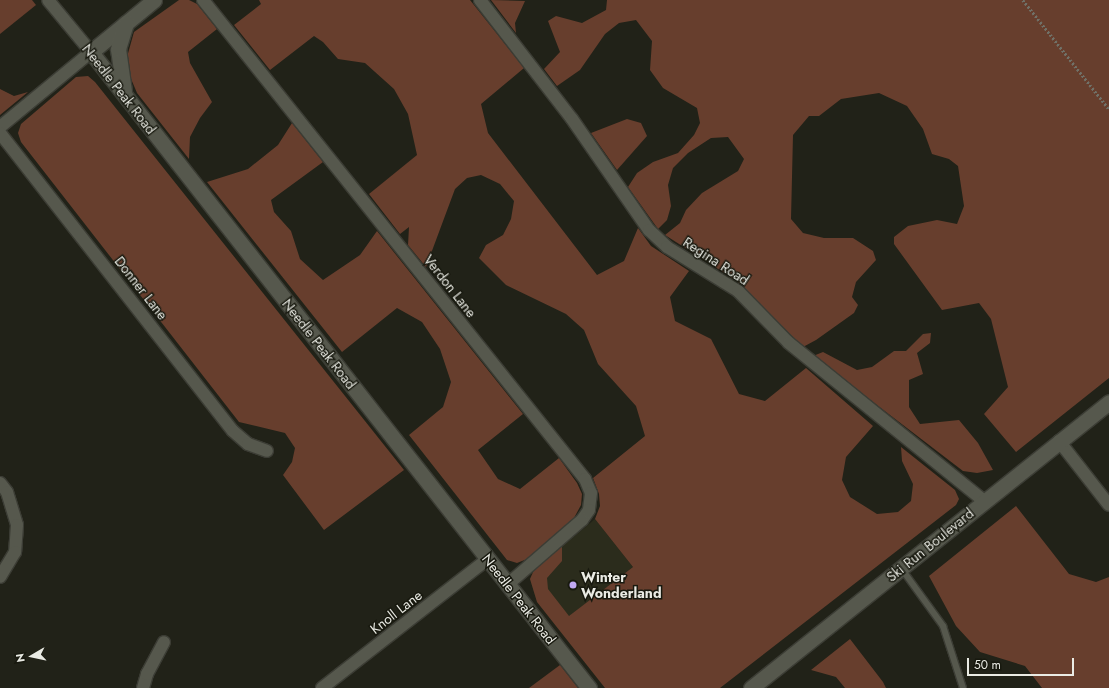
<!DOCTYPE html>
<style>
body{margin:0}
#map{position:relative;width:1109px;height:688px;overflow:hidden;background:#212218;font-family:Jost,sans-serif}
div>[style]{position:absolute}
.built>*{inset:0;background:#2b2c1c}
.green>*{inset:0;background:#673e2d}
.path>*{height:2.5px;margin-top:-1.25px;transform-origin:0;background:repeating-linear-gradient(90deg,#707168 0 2px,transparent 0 4px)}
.roads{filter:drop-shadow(1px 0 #3c3d35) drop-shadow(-1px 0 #3c3d35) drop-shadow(0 1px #3c3d35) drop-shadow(0 -1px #3c3d35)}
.service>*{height:6px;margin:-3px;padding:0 3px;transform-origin:3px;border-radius:3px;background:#56584d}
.minor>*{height:12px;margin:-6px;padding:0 6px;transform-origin:6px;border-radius:6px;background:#56584d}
.tertiary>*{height:15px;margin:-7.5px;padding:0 7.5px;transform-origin:7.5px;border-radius:7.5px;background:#56584d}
.dots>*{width:11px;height:11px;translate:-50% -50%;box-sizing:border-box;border:2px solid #18190f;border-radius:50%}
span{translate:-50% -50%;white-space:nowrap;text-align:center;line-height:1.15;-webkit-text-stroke:3px #18190f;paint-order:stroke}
.street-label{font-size:14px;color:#eaebe4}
.poi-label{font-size:14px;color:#eaebe4;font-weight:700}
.left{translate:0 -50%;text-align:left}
.north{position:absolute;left:12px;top:636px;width:40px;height:40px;-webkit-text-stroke:3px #18190f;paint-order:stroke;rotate:261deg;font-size:11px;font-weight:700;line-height:16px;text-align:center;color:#eaebe4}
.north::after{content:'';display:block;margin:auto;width:14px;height:18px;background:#eaebe4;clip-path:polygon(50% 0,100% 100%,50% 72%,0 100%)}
.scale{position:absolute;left:967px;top:658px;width:107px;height:18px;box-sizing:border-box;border:2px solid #eaebe4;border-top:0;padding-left:5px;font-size:12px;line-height:14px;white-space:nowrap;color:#eaebe4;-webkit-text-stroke:3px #18190f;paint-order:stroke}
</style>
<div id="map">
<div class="built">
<div style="clip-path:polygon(595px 519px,633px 567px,557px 626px,537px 602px,530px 579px,534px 570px)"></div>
</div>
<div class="green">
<div style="clip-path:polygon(0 0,32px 0,36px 5px,0 34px)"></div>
<div style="clip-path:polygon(179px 0,189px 0,197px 4px,217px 29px,188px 52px,190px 63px,212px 102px,200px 118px,190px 137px,189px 159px,137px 93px,129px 74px,127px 57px,134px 32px)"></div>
<div style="clip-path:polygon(259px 0,470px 0,524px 68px,481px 104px,488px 133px,597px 275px,624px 261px,638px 228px,651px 246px,689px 271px,670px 297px,675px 321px,711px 339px,739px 394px,765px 401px,806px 368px,873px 426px,846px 457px,842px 480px,850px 497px,877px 514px,898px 512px,911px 501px,913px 484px,902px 461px,901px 447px,955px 490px,959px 499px,956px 505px,720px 688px,605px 688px,537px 602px,530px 579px,534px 570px,562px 546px,562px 561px,547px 578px,548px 589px,569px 616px,633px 567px,595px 519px,600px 506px,599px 494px,593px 478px,645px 436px,636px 406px,598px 364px,584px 330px,566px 314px,506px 285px,479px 258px,486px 245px,503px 235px,511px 219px,514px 201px,500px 184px,481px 175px,467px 178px,455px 189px,426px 267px,408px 245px,409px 227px,400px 234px,369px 194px,417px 155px,408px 114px,394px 89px,365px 63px,338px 59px,323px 42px,314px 36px,270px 70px,234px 25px,261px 4px)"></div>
<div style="clip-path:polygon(491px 0,525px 1px,515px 23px,516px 33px)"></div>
<div style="clip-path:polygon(607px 0,1109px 0,1109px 378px,1016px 452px,984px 414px,1008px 387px,991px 319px,979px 303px,942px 310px,894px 244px,894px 237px,908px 226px,937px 220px,957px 224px,964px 206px,958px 166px,949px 159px,932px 154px,923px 129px,907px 106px,879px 93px,841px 99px,819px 116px,809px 116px,793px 135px,791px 219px,803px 233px,824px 238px,853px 238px,873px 251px,876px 260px,856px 282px,852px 297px,858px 305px,854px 313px,816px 340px,803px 347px,737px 281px,665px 235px,680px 223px,686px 210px,702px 193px,738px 171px,744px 159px,728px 137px,711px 138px,688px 153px,673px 168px,668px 185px,671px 206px,667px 220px,658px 229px,628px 187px,637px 173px,653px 162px,678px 153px,694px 135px,700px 123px,697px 108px,663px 88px,650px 70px,652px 41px,636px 20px,619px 23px,605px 34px,580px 70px,557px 86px,544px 69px,560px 52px,548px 21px,556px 16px,582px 23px,606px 10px)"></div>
<div style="clip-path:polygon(88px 76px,95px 82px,404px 470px,324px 530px,283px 475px,292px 462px,295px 448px,285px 433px,239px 422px,21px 142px,18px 133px,21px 124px,76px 77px)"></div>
<div style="clip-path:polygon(0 89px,14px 96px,28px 92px,0 115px)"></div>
<div style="clip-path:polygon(627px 119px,641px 123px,647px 136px,617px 170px,591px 133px)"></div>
<div style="clip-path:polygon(292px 123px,323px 162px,271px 200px,274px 212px,291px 231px,300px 259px,323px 280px,360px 255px,377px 231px,523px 414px,478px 450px,498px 479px,520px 489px,559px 458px,577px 483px,582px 494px,581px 505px,574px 518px,527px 559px,517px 563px,507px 560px,409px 435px,443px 407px,451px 382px,440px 349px,422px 322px,397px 308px,342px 352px,207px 182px,248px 169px,278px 145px)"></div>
<div style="clip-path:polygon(931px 333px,930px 343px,917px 353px,923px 374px,909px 380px,909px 407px,920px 424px,959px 420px,978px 443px,993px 470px,977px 473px,963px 471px,813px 356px,823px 352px,857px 370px,872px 367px,894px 351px,906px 351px,923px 334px)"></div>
<div style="clip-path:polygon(1016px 506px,1069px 574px,1096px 582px,1109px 577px,1109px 688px,1042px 688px,1025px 666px,980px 652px,956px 626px,929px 576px)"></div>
<div style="clip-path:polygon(850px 639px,883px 682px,886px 688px,845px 688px,836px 677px,811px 670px)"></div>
<div style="clip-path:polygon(560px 665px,578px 688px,529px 688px)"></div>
</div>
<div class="path">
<div style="left:1023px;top:0;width:139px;rotate:51.7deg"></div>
</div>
<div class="roads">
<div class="service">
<div style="left:901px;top:568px;width:72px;rotate:54.1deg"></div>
<div style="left:943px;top:626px;width:65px;rotate:72.1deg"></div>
</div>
<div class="minor">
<div style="left:203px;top:0;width:613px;rotate:51.43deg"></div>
<div style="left:585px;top:479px;width:15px;rotate:67deg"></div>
<div style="left:591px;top:493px;width:17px;rotate:97deg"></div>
<div style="left:589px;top:510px;width:12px;rotate:125deg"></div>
<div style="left:582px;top:520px;width:98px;rotate:139.1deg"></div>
<div style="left:480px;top:0;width:150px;rotate:52.3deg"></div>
<div style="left:572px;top:119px;width:135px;rotate:55.3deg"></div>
<div style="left:649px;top:230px;width:25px;rotate:43deg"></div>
<div style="left:667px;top:247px;width:84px;rotate:31.8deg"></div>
<div style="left:738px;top:291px;width:73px;rotate:45.6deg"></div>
<div style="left:789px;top:343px;width:251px;rotate:39deg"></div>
<div style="left:0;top:127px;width:118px;rotate:-39.5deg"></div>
<div style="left:91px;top:52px;width:67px;rotate:-129.6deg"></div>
<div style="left:0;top:133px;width:378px;rotate:52deg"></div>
<div style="left:233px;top:431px;width:20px;rotate:41deg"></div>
<div style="left:248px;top:444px;width:20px;rotate:20deg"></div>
<div style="left:1059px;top:441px;width:81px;rotate:52deg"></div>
<div style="left:0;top:483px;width:11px;rotate:52deg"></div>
<div style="left:7px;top:492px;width:34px;rotate:73deg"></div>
<div style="left:17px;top:525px;width:27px;rotate:94deg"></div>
<div style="left:15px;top:552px;width:29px;rotate:121deg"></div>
<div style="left:143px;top:688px;width:15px;rotate:-74deg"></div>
<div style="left:147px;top:674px;width:36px;rotate:-62deg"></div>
<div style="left:322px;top:688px;width:210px;rotate:-37.9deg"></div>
</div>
<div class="tertiary">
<div style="left:154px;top:0;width:82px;rotate:140.5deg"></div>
<div style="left:91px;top:52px;width:808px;rotate:51.94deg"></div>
<div style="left:124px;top:91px;width:42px;rotate:-98.1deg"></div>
<div style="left:118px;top:49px;width:27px;rotate:-73deg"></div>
<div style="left:751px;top:688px;width:458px;rotate:-38.6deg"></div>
</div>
</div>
<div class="dots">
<div style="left:573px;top:585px;background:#c1a8f3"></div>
</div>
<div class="street-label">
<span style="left:119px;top:89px;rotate:52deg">Needle Peak Road</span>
<span style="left:716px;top:261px;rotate:33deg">Regina Road</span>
<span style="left:450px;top:286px;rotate:52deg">Verdon Lane</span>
<span style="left:141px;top:288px;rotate:52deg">Donner Lane</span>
<span style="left:319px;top:344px;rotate:52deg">Needle Peak Road</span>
<span style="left:930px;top:545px;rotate:-39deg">Ski Run Boulevard</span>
<span style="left:519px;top:599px;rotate:52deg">Needle Peak Road</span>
<span style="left:396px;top:612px;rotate:-38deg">Knoll Lane</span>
</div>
<div class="poi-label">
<span class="left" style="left:581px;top:585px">Winter<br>Wonderland</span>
</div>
<div class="north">N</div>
<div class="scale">50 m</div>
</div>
